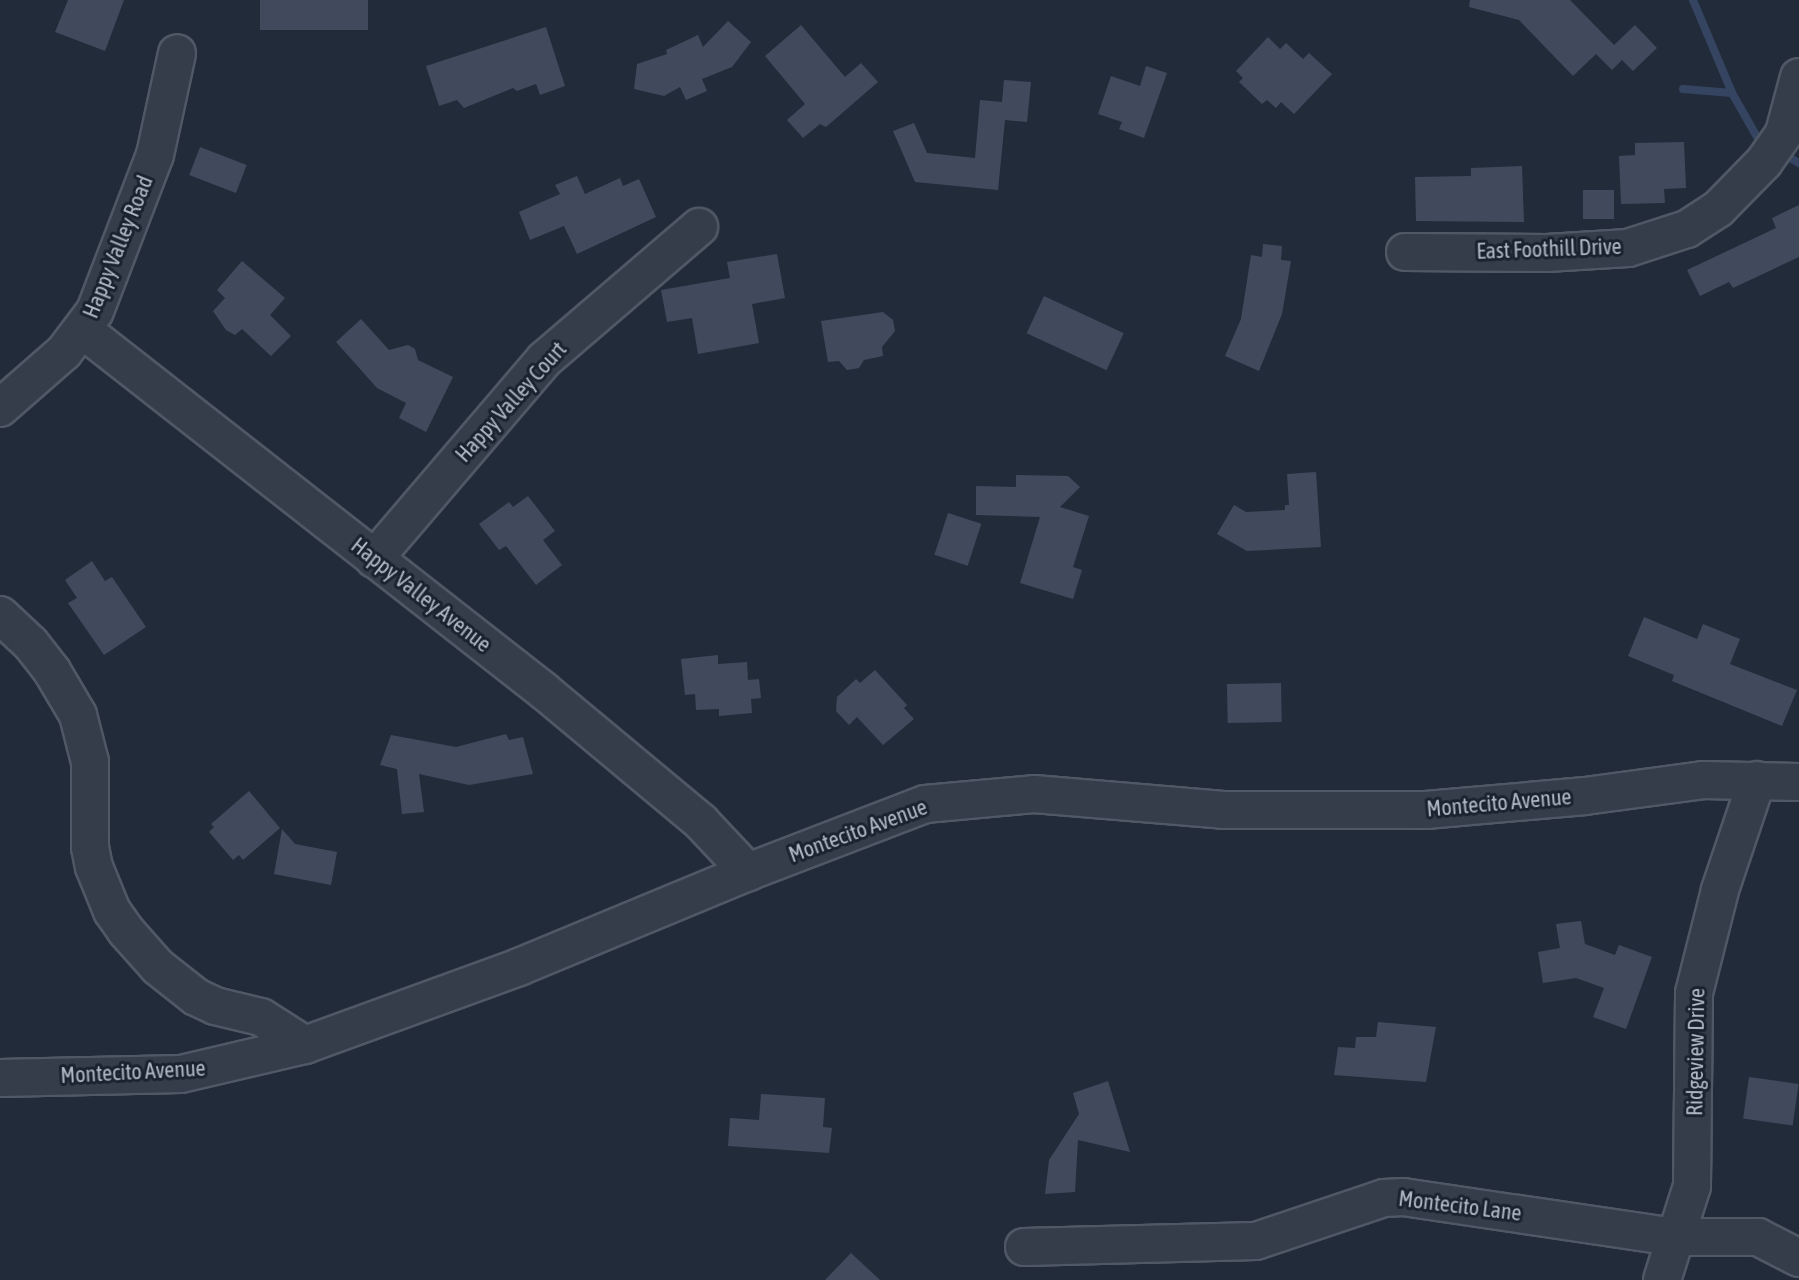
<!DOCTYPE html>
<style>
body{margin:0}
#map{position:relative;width:1799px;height:1280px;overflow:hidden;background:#222b3a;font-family:"Asap Condensed",sans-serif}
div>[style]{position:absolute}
.stream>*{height:8px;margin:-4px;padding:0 4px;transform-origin:4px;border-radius:4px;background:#354561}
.building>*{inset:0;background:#414a5c;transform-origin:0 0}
.roads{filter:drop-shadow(2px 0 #505865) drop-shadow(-2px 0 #505865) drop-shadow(0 2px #505865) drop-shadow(0 -2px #505865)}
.minor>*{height:36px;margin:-18px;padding:0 18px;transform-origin:18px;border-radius:18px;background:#353d4a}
span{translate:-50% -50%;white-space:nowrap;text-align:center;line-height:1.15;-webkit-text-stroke:6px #1b222f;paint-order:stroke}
.street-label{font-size:22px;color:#b0b8c6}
</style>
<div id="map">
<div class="stream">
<div style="left:1693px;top:0;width:101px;rotate:67.2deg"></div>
<div style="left:1683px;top:89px;width:49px;rotate:4.7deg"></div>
<div style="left:1732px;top:93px;width:51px;rotate:60.4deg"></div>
<div style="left:1792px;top:159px;width:8px;rotate:30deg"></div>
</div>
<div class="building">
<div style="clip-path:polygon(68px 0,124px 0,105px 51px,55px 32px)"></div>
<div style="left:260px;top:0;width:108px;height:30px"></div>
<div style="clip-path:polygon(1470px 0,1570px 0,1614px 45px,1635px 25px,1657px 48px,1633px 71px,1622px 60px,1612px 70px,1596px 54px,1573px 76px,1519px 20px,1469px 7px)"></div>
<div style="clip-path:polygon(728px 21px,751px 42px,732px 67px,702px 79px,707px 91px,686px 100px,680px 87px,664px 96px,634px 89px,637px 64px,667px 54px,666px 50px,698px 35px,703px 47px)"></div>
<div style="clip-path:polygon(801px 25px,845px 77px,861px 63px,878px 82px,826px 127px,820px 124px,803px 138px,787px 120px,805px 104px,765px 56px)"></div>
<div style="clip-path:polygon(546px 27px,565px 86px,540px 95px,536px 84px,517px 91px,513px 88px,464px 108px,457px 100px,439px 106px,426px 66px)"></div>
<div style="clip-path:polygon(1268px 37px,1280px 49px,1286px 43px,1303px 59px,1309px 53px,1332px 74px,1294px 114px,1281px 102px,1276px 108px,1267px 100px,1262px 104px,1239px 82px,1243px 78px,1236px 71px)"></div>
<div style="clip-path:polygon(1146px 66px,1167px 73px,1144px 138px,1119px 129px,1122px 122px,1098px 114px,1111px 76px,1140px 86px)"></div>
<div style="clip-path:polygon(1004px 80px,1031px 82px,1027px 122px,1005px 120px,998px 190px,915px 182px,893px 131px,914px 123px,927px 153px,975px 158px,980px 100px,1002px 102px)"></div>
<div style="clip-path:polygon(1684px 142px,1686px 188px,1664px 189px,1665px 203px,1621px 204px,1619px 156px,1635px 155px,1635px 143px)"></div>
<div style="left:200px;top:147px;width:50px;height:30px;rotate:21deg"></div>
<div style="clip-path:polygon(1522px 166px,1524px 222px,1416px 221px,1415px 177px,1471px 176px,1471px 168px)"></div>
<div style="clip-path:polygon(577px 176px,585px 194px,620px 178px,623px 186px,639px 179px,656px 217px,577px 254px,564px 226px,530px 240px,519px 212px,560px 194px,555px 185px)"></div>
<div style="left:1583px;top:190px;width:31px;height:29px"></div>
<div style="clip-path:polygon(1799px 205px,1799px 257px,1733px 288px,1729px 282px,1700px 296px,1687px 270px,1776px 228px,1772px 218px)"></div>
<div style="clip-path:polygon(1263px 244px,1282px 246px,1281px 260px,1291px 261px,1282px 314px,1259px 371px,1225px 356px,1241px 319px,1251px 255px,1262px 257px)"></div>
<div style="clip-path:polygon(777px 254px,785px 298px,752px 304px,759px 343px,698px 354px,692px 318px,667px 322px,661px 290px,730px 278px,727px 262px)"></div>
<div style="clip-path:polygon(242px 261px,285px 298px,270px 315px,291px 336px,271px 356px,242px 329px,235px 335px,226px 330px,213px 311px,225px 298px,217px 290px)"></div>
<div style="left:1044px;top:296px;width:88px;height:41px;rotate:25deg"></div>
<div style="clip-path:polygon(883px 312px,893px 320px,895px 331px,882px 347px,883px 356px,864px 360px,859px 368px,847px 370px,839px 361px,828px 362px,821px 321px)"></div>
<div style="clip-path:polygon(361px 319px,389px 350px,408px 345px,415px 349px,418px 360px,453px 377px,426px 432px,399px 418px,406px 403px,377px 388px,336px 342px)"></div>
<div style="clip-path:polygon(1316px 472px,1321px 547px,1247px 551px,1217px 534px,1234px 505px,1246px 512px,1285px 510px,1285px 505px,1289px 505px,1287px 474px)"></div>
<div style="clip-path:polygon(1016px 475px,1068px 476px,1080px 487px,1060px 507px,1089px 516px,1073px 567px,1082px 570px,1073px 599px,1020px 583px,1040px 517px,976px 515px,976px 486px,1016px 487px)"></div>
<div style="clip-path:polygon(528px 496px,555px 531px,543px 540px,562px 565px,536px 585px,506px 546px,499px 550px,479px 524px,509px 502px,513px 507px)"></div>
<div style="left:948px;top:513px;width:35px;height:44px;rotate:18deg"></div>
<div style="clip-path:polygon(92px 561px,105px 581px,112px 577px,146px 627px,104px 655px,68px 603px,77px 598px,65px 580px)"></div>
<div style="clip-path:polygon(1644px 617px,1697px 639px,1703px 624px,1740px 639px,1730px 664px,1797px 690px,1782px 726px,1672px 681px,1674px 675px,1628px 656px)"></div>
<div style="clip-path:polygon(718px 655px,718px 664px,747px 662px,748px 680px,759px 679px,761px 698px,751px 699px,752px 713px,719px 716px,719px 709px,696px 710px,695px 694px,685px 695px,681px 659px)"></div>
<div style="clip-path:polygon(875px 670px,907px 705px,904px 708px,914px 719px,883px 745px,857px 717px,849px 725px,836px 711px,837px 697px,856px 679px,860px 683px)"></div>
<div style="left:1281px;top:683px;width:39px;height:54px;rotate:89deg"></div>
<div style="clip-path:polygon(506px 734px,509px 740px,523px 737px,533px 774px,469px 785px,419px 774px,424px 812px,402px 814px,397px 769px,380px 765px,391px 735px,456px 747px)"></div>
<div style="clip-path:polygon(249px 791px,280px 828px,243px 860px,239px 855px,233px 860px,209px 832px,214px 827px,211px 824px)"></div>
<div style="clip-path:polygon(282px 829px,295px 844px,337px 852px,331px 885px,274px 874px)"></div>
<div style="clip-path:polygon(1581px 921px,1585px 944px,1615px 955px,1619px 945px,1652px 957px,1626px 1029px,1593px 1017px,1604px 988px,1576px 978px,1543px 983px,1538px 952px,1560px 948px,1556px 924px)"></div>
<div style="clip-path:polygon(1378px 1022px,1436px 1027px,1426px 1082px,1334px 1075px,1338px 1047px,1355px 1048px,1356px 1037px,1376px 1037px)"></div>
<div style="left:1749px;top:1077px;width:50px;height:42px;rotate:8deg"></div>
<div style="clip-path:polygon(1108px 1081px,1130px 1152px,1078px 1140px,1075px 1192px,1045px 1194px,1049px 1160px,1079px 1114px,1073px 1093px)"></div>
<div style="clip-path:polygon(761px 1094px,825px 1098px,823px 1127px,832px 1128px,829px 1153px,728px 1146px,730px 1118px,759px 1120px)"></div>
<div style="clip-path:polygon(851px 1253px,880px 1280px,825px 1280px)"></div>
</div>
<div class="roads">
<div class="minor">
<div style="left:1405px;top:252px;width:142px;rotate:0.4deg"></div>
<div style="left:1547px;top:253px;width:81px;rotate:-3.5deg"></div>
<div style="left:1628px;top:248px;width:62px;rotate:-17.9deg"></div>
<div style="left:1687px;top:229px;width:37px;rotate:-33deg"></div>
<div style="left:1718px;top:209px;width:66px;rotate:-45.6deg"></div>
<div style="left:1764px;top:162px;width:35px;rotate:-55deg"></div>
<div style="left:1784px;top:133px;width:58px;rotate:-75deg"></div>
<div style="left:83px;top:330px;width:586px;rotate:38.06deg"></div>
<div style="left:544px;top:691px;width:204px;rotate:39.8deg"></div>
<div style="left:701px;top:822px;width:69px;rotate:46.8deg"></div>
<div style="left:0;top:408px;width:85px;rotate:-41.2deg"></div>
<div style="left:64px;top:352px;width:51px;rotate:-52.9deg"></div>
<div style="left:95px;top:311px;width:167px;rotate:-69deg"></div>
<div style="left:155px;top:155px;width:104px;rotate:-77.8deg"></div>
<div style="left:374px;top:559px;width:263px;rotate:-49.5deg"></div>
<div style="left:545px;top:359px;width:203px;rotate:-40.6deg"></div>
<div style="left:0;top:615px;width:42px;rotate:43.1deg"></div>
<div style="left:31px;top:644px;width:34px;rotate:52deg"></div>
<div style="left:52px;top:671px;width:51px;rotate:59.4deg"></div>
<div style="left:78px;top:715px;width:49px;rotate:75.7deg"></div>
<div style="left:90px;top:762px;width:85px;rotate:90deg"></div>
<div style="left:90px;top:847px;width:20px;rotate:79deg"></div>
<div style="left:94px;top:867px;width:48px;rotate:67.8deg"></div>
<div style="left:112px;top:911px;width:24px;rotate:55deg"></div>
<div style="left:126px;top:931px;width:48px;rotate:48.4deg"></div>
<div style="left:158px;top:967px;width:48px;rotate:38.3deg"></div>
<div style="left:196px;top:997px;width:21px;rotate:25deg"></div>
<div style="left:215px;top:1006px;width:47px;rotate:13.4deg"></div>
<div style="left:261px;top:1017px;width:52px;rotate:32.5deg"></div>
<div style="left:0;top:1078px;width:181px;rotate:-1.3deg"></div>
<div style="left:181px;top:1074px;width:127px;rotate:-13.2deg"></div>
<div style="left:305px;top:1045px;width:228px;rotate:-20deg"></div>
<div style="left:519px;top:967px;width:248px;rotate:-22.5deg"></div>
<div style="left:748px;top:872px;width:190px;rotate:-21deg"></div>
<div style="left:925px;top:804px;width:109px;rotate:-5.2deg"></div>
<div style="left:1034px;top:794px;width:190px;rotate:4.8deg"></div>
<div style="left:1223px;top:810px;width:203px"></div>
<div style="left:1426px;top:810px;width:160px;rotate:-5deg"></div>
<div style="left:1585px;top:796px;width:119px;rotate:-7.7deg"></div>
<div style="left:1703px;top:780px;width:96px;rotate:1.2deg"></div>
<div style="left:1024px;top:1247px;width:232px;rotate:-1.5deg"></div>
<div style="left:1256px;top:1241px;width:135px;rotate:-18.6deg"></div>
<div style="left:1384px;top:1198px;width:19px;rotate:-3deg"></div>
<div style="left:1403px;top:1197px;width:275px;rotate:8.4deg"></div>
<div style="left:1675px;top:1237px;width:83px"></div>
<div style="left:1758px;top:1237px;width:46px;rotate:27.1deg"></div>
<div style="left:1662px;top:1280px;width:99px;rotate:-72.3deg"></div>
<div style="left:1692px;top:1186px;width:193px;rotate:-89.4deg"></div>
<div style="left:1694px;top:993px;width:106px;rotate:-75.8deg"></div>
<div style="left:1720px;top:890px;width:116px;rotate:-71.4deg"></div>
</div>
</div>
<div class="street-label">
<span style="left:118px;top:247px;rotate:-68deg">Happy Valley Road</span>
<span style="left:1549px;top:249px;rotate:-2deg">East Foothill Drive</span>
<span style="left:511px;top:402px;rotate:-48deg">Happy Valley Court</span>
<span style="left:421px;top:595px;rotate:38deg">Happy Valley Avenue</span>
<span style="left:1499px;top:803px;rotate:-5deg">Montecito Avenue</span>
<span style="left:858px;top:831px;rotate:-20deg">Montecito Avenue</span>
<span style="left:1696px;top:1052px;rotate:-89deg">Ridgeview Drive</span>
<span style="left:133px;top:1072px;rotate:-3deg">Montecito Avenue</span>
<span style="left:1460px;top:1206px;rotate:7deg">Montecito Lane</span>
</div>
</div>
